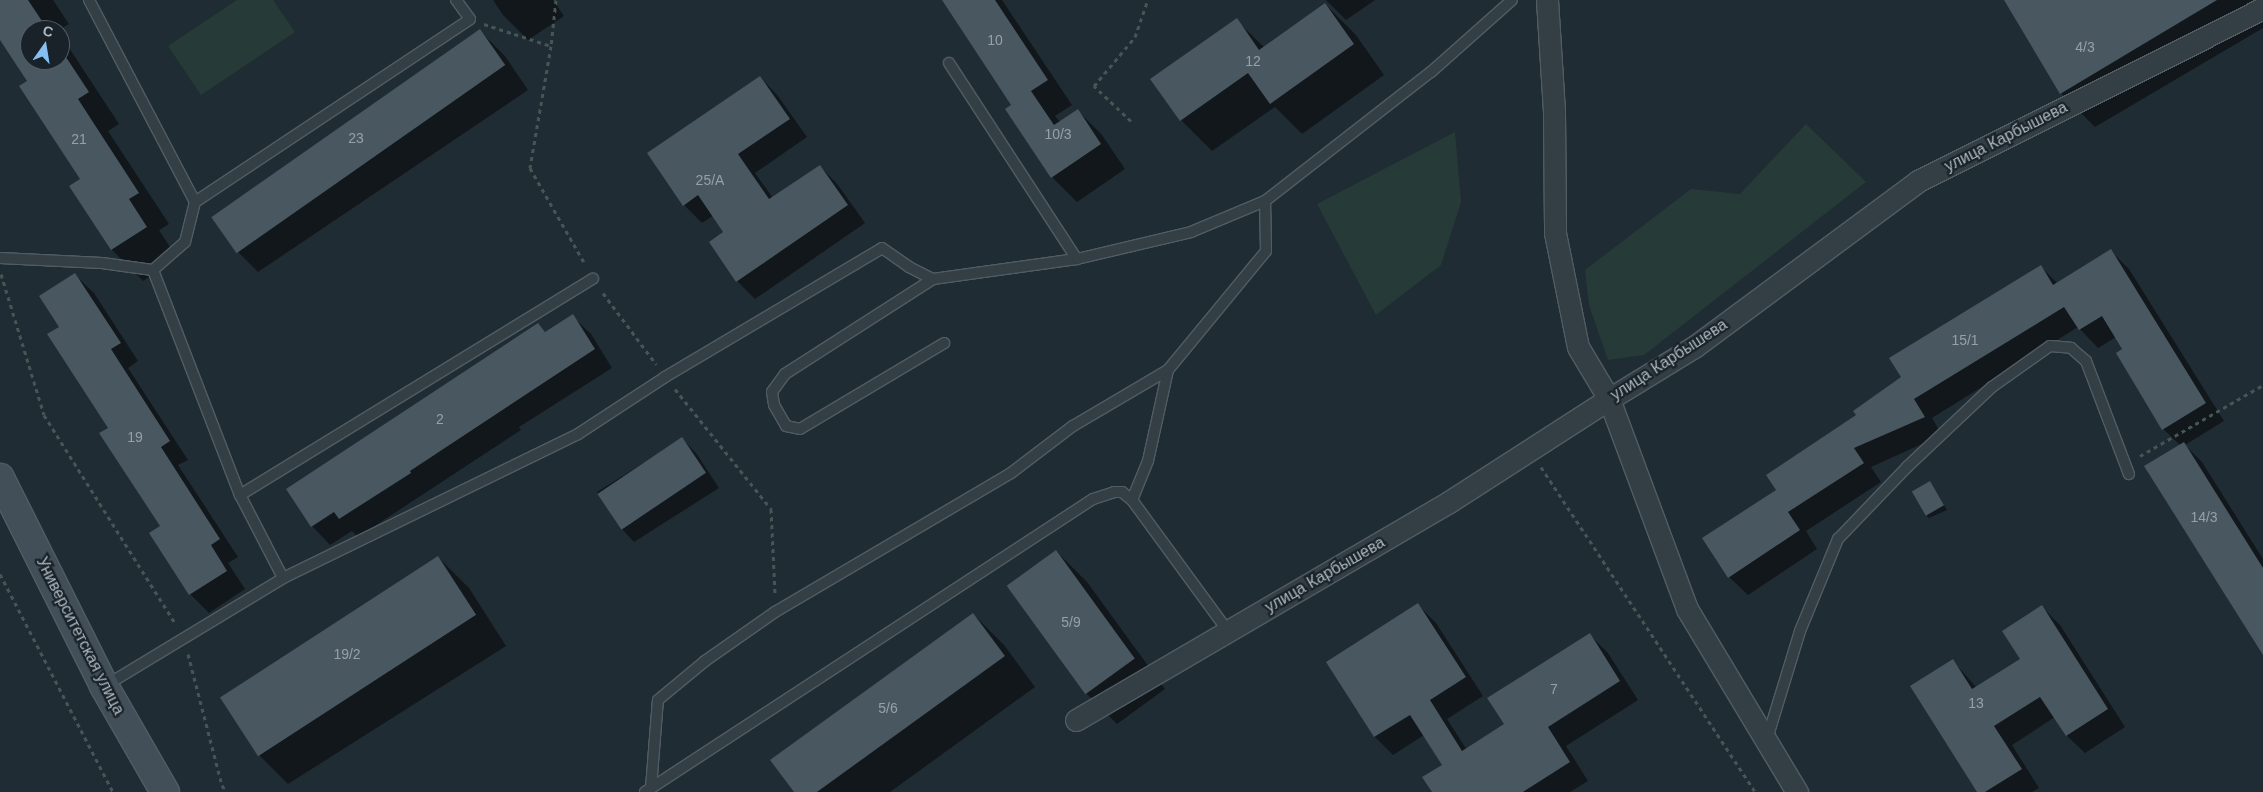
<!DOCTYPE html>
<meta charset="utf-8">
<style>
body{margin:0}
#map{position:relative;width:2263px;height:792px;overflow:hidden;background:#202c34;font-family:Helvetica,sans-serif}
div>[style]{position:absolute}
.green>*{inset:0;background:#263a37}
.shadow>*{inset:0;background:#0007}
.building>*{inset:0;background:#495760;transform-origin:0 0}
.path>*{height:3px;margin-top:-1.5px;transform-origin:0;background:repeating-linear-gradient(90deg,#445755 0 4px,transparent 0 8px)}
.roads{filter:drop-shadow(1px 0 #515c63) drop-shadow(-1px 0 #515c63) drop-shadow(0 1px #515c63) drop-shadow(0 -1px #515c63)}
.lane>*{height:10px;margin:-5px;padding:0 5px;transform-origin:5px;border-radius:5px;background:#343e45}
.street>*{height:21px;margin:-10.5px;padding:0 10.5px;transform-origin:10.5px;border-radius:10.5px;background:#343e45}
.secondary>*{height:28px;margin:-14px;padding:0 14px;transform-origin:14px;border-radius:14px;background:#424e58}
span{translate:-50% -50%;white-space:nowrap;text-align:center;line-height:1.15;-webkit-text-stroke:4.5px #192229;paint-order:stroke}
.number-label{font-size:14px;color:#95a0aa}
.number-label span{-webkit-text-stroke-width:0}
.street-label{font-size:16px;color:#aeb9c2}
.north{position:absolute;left:20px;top:20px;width:50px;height:50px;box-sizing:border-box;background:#192229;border:1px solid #555e66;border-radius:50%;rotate:13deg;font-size:14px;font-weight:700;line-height:20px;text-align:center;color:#aeb9c2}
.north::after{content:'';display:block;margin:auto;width:18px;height:22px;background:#85c0f0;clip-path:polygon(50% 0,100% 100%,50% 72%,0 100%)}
</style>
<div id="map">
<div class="green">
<div style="clip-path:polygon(237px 0,273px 0,295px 32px,201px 95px,168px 46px)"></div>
<div style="clip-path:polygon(1806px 124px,1866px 182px,1644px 355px,1608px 360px,1589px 305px,1585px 270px,1691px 189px,1740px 194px)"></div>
<div style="clip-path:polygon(1455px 132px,1461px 202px,1441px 265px,1376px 315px,1317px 204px)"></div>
</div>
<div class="shadow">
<div style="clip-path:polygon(0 0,53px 0,69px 24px,59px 30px,30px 30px,30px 60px,60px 60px,60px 34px,119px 124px,108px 131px,169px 224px,159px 230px,177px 258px,143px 281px,112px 250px,70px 186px,81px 180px,29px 81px,0 38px)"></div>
<div style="clip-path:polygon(493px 0,553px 0,564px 16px,528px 40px,503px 15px)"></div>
<div style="clip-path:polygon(943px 0,1002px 0,1072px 105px,1055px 116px,1060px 122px,1077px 110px,1102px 135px,1125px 169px,1077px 202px,1052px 177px,1013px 105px)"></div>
<div style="clip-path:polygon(1326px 0,1375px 0,1346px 20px)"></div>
<div style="clip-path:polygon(2008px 0,2263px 0,2263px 28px,2095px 127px,2061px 93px)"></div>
<div style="clip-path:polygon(1325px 4px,1356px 35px,1384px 75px,1302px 134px,1275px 107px,1212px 151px,1181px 120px,1236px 20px,1265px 48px)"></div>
<div style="clip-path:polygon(480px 31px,505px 56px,528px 90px,258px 272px,233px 247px)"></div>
<div style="clip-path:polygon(760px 77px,778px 96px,807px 137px,755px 173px,773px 198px,820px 166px,838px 185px,865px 223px,755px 299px,737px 281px,725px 232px,714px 215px,702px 223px,684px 205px)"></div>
<div style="clip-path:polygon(2111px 251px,2129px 269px,2224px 421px,2185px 445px,2202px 462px,2263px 559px,2263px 652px,2180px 445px,2163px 429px,2116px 337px,2098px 348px,2078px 327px,1932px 418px,1942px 435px,1871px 467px,1881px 482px,1806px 531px,1817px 549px,1748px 595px,1729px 577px,1778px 490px,1902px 377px,2041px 267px,2058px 284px)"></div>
<div style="clip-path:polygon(75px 275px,94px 293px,138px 361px,128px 368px,188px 460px,178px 465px,238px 557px,228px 563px,245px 589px,209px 613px,190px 594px,151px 534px,161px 527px,61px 327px)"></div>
<div style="clip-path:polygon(572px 316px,591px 334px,612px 368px,519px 427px,521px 430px,358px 537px,352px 531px,330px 545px,312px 526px,538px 324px,546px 333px)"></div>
<div style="clip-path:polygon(682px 439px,696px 453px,719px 488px,634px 542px,620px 527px,597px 492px)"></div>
<div style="clip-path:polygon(1930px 483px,1947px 510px,1929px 518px,1925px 514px)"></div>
<div style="clip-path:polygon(1056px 551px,1087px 582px,1165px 689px,1117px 724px,1086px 693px)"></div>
<div style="clip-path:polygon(438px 557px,469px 588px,506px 646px,288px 784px,257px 753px)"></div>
<div style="clip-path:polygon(1418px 605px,1436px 623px,1483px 696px,1447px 719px,1467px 750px,1506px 725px,1589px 634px,1608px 653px,1638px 700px,1566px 746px,1588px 781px,1570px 792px,1433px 792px,1443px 766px,1424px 735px,1393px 755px,1375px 737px,1328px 662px)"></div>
<div style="clip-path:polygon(2042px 607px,2060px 625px,2125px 727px,2085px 753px,2066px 735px,2055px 717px,2012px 745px,2039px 788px,2032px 792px,1979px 792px,1952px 660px,1977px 688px,2022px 660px)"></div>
<div style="clip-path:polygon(973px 614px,1004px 645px,1035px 687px,890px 792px,795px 792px)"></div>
</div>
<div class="building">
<div style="clip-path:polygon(0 0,28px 0,48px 30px,30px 30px,30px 60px,60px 60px,60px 48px,89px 92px,78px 99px,139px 193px,129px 199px,147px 227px,111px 250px,69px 186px,80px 179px,19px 86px,27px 81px,0 40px)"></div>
<div style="clip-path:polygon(942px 0,995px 0,1048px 80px,1031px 91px,1054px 125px,1078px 109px,1101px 144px,1051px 178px,1005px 109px,1011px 105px)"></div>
<div style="clip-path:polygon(2004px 0,2217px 0,2060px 94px)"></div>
<div style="clip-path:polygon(1325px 3px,1354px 44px,1270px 104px,1248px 73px,1180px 121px,1150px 79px,1237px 18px,1259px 50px)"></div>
<div style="left:480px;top:29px;width:44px;height:328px;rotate:55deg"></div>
<div style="clip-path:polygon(760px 76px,790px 119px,738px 154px,769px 199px,820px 165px,848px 205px,736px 282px,709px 242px,723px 232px,698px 195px,683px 206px,647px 153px)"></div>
<div style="clip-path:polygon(2111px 249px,2206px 403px,2162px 430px,2116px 353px,2122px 349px,2102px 316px,2079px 330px,2064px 307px,1914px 399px,1925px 417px,1854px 448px,1864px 463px,1788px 512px,1800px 530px,1728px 578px,1702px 538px,1776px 490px,1766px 475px,1856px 415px,1853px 411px,1901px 377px,1889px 358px,2041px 265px,2053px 285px)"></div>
<div style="clip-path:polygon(75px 273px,121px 343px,111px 349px,170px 441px,161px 447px,220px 539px,211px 545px,227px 571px,189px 595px,149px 533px,160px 526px,99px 433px,108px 428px,47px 334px,59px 327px,39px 296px)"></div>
<div style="clip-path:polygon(573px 314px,595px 349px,410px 471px,411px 473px,339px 519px,334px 512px,311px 527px,286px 489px,538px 323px,545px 332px)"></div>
<div style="left:682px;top:437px;width:43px;height:102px;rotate:56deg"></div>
<div style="clip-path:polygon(2184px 442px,2263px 568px,2263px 655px,2144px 466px)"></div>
<div style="left:1930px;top:481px;width:28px;height:21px;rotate:60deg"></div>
<div style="left:1056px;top:550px;width:134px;height:61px;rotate:54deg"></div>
<div style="left:438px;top:556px;width:70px;height:260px;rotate:57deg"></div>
<div style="clip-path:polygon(1418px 603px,1466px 677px,1430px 700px,1462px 751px,1504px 724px,1487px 698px,1590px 633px,1620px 681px,1548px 727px,1570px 762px,1523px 792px,1432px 792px,1422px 777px,1442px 765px,1410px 715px,1374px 737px,1326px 662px)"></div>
<div style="clip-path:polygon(2042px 605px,2108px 709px,2066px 736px,2040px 697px,1994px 726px,2022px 769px,1985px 792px,1977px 792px,1910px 686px,1953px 659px,1972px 689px,2020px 659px,2002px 631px)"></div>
<div style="clip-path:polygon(973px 613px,1005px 656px,817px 792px,794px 792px,770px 760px)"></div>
</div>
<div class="path">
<div style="left:556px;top:0;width:46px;rotate:96.2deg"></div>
<div style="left:551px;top:46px;width:124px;rotate:99.8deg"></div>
<div style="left:530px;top:168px;width:111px;rotate:60.2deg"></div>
<div style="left:484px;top:24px;width:71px;rotate:18.2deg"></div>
<div style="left:1131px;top:121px;width:51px;rotate:-136.6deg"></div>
<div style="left:1094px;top:86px;width:64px;rotate:-50.1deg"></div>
<div style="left:1135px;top:37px;width:39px;rotate:-71deg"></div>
<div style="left:1px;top:274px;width:147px;rotate:73deg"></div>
<div style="left:44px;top:415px;width:248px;rotate:57.8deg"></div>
<div style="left:603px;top:293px;width:89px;rotate:53.3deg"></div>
<div style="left:675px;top:389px;width:154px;rotate:51.3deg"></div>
<div style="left:771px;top:509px;width:85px;rotate:87.3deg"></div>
<div style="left:2140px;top:456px;width:142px;rotate:-30deg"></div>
<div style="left:1541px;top:467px;width:389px;rotate:56.6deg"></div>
<div style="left:0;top:574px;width:246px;rotate:62.6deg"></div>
<div style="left:188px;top:654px;width:135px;rotate:75.5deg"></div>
<div style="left:222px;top:785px;width:8px;rotate:60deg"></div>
</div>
<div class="roads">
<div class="lane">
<div style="left:89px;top:0;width:228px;rotate:62.3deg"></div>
<div style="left:195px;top:202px;width:41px;rotate:104deg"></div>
<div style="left:185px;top:242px;width:43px;rotate:138.8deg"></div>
<div style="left:153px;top:270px;width:241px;rotate:68.9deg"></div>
<div style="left:240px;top:495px;width:93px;rotate:62.6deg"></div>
<div style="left:949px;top:63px;width:234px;rotate:56.9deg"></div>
<div style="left:195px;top:202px;width:330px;rotate:-33.6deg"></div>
<div style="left:470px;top:19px;width:24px;rotate:-126deg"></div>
<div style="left:0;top:258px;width:102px;rotate:2.8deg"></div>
<div style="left:102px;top:263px;width:51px;rotate:7.8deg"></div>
<div style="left:933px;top:279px;width:176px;rotate:147.3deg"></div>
<div style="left:785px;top:374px;width:22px;rotate:126deg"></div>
<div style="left:772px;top:392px;width:13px;rotate:81deg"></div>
<div style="left:774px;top:405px;width:24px;rotate:60deg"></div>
<div style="left:786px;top:426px;width:14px;rotate:12deg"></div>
<div style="left:800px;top:429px;width:168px;rotate:-30.8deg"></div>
<div style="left:240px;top:495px;width:414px;rotate:-31.5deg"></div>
<div style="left:1132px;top:500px;width:42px;rotate:-67.7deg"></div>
<div style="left:1148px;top:461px;width:93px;rotate:-77.6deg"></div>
<div style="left:105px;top:686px;width:208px;rotate:-31.2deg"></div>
<div style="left:283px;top:578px;width:328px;rotate:-26deg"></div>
<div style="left:578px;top:434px;width:104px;rotate:-33.2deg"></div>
<div style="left:665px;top:377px;width:252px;rotate:-30.7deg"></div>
<div style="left:882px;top:248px;width:33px;rotate:35deg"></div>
<div style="left:909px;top:267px;width:27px;rotate:27deg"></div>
<div style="left:933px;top:279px;width:145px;rotate:-7.9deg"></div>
<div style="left:1077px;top:259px;width:117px;rotate:-13.3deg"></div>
<div style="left:1191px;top:232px;width:80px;rotate:-22.7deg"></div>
<div style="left:1265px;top:201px;width:210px;rotate:-37.9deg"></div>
<div style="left:1431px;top:72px;width:108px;rotate:-41.6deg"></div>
<div style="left:1767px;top:739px;width:113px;rotate:-73deg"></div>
<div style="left:1800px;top:631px;width:100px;rotate:-67.6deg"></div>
<div style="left:1838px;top:539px;width:100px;rotate:-46.2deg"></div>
<div style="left:1907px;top:467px;width:117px;rotate:-43.3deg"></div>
<div style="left:1992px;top:387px;width:71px;rotate:-35.3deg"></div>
<div style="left:2050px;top:346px;width:21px;rotate:5deg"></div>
<div style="left:2071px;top:348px;width:20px;rotate:41deg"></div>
<div style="left:2086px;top:361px;width:121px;rotate:69.2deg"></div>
<div style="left:651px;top:788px;width:88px;rotate:-85.5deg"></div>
<div style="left:658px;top:700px;width:61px;rotate:-39.7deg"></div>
<div style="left:705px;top:661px;width:85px;rotate:-35deg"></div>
<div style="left:775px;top:612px;width:274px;rotate:-30.5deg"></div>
<div style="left:1011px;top:473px;width:78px;rotate:-37.2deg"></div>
<div style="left:1073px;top:426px;width:110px;rotate:-30.5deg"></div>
<div style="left:1168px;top:370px;width:154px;rotate:-50.5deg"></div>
<div style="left:1266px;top:251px;width:50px;rotate:-91.1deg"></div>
<div style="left:645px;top:792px;width:535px;rotate:-33.19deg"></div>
<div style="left:1093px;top:499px;width:22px;rotate:-18deg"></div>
<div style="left:1114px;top:492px;width:8px"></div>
<div style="left:1122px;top:492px;width:13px;rotate:39deg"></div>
<div style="left:1132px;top:500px;width:162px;rotate:53.8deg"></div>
</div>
<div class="street">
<div style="left:1547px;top:0;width:112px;rotate:86.4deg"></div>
<div style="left:1554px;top:112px;width:121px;rotate:89.5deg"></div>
<div style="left:1555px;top:233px;width:116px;rotate:78.6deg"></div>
<div style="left:1578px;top:347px;width:61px;rotate:59.2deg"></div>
<div style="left:1609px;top:399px;width:224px;rotate:69.6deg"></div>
<div style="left:1687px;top:609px;width:214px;rotate:59deg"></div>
<div style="left:1076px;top:720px;width:432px;rotate:-30.3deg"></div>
<div style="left:1449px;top:502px;width:190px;rotate:-32.8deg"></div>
<div style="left:1609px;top:399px;width:100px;rotate:-31.5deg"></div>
<div style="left:1694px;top:347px;width:279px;rotate:-36.5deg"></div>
<div style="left:1918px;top:181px;width:386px;rotate:-26.6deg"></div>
</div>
<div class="secondary">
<div style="left:0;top:478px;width:233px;rotate:63.4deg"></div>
<div style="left:104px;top:686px;width:122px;rotate:60.1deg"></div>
</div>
</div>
<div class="number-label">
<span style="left:995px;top:40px">10</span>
<span style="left:2085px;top:47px">4/3</span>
<span style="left:1253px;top:61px">12</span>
<span style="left:1058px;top:134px">10/3</span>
<span style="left:356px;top:138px">23</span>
<span style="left:79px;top:139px">21</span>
<span style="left:710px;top:180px">25/А</span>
<span style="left:1965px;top:340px">15/1</span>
<span style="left:440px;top:419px">2</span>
<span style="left:135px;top:437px">19</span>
<span style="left:2204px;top:517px">14/3</span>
<span style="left:1071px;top:622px">5/9</span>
<span style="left:347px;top:654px">19/2</span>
<span style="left:1554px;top:689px">7</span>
<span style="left:1976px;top:703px">13</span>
<span style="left:888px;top:708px">5/6</span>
</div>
<div class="street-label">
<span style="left:2006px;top:137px;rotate:-27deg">улица Карбышева</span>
<span style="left:1669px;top:360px;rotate:-33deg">улица Карбышева</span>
<span style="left:1325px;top:575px;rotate:-30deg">улица Карбышева</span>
<span style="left:80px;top:636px;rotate:63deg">Университетская улица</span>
</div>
<div class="north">С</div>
</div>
